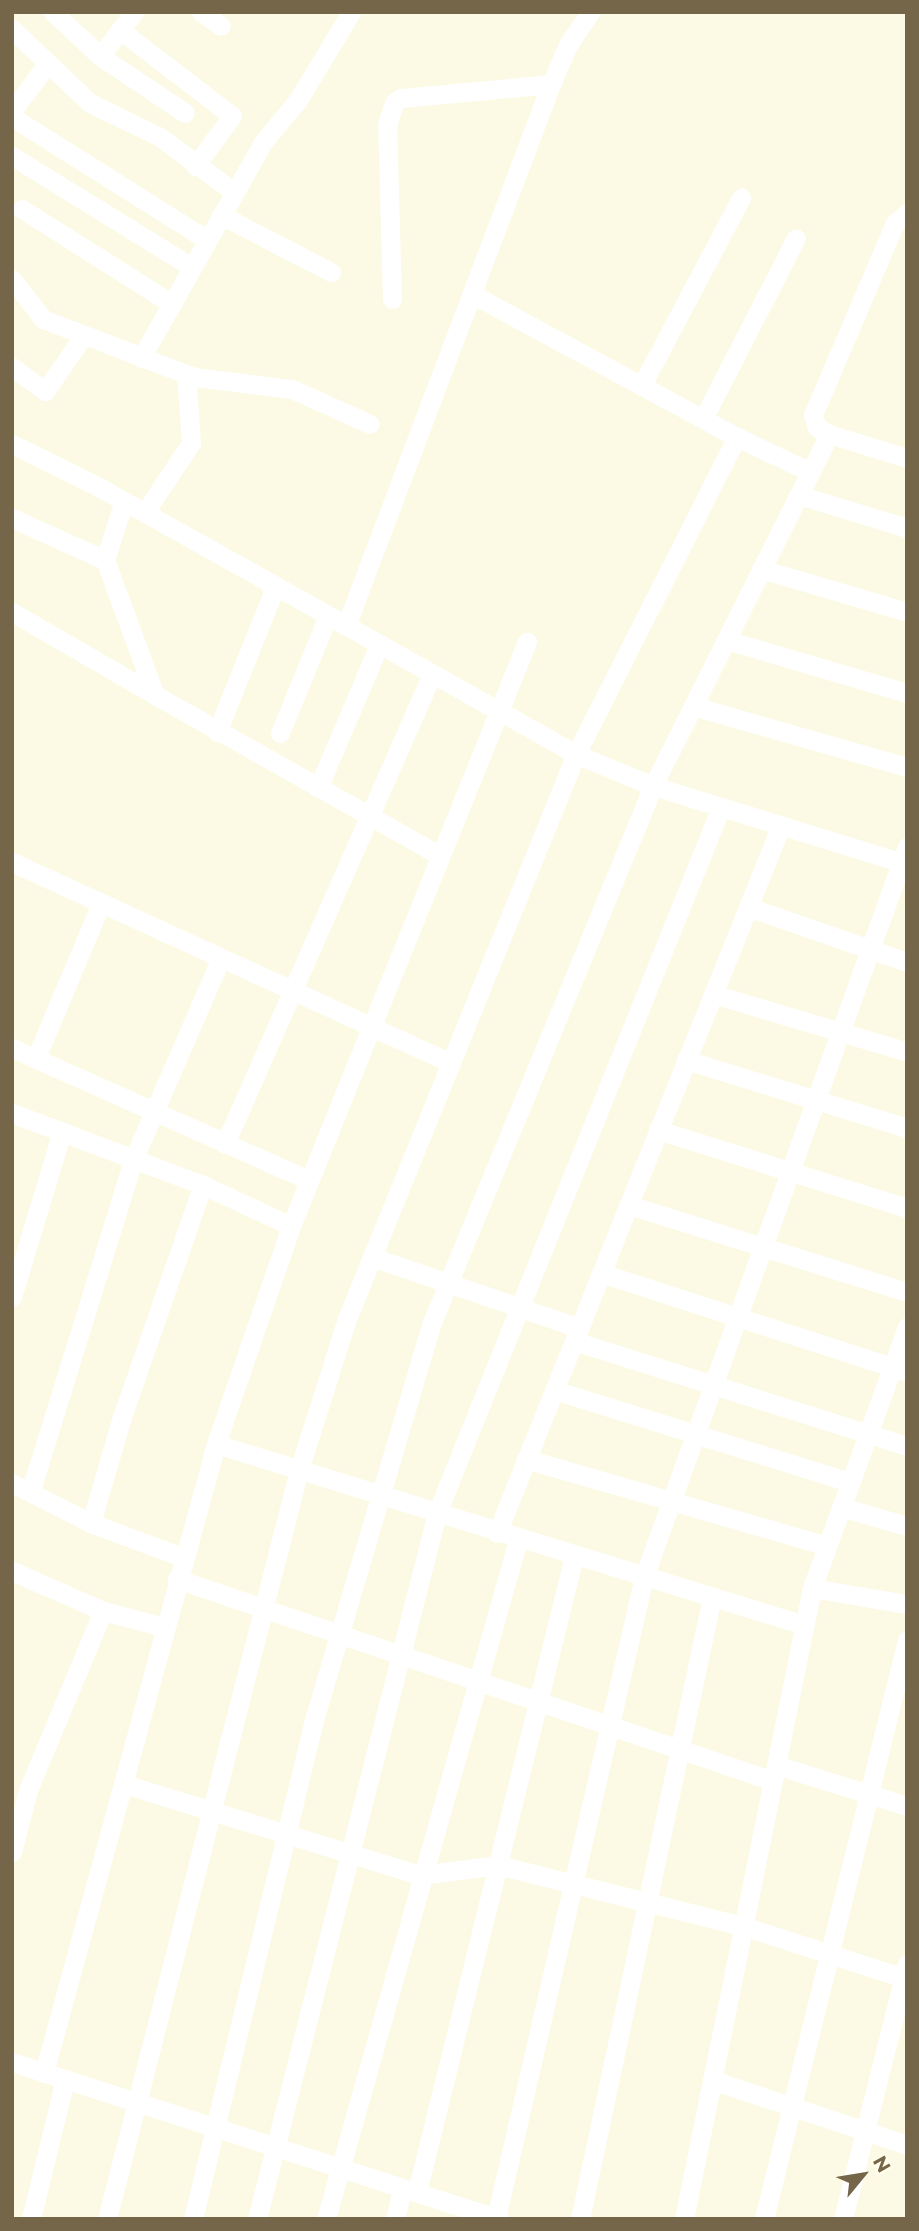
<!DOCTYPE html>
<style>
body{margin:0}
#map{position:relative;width:919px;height:2231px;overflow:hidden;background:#fcfae4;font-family:Montserrat,sans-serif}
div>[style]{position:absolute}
.minor>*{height:19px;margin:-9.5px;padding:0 9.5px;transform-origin:9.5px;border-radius:9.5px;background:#fff}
span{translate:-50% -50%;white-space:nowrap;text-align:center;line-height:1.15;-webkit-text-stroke:6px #fffdeb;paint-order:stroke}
.frame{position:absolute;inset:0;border:14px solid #75664a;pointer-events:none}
.north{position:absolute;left:828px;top:2140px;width:70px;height:70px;-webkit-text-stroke:5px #fffdeb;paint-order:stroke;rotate:60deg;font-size:19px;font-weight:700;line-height:28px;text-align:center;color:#75664a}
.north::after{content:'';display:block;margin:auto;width:24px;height:32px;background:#75664a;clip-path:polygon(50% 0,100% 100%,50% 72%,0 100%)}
</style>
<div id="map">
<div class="minor">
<div style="left:53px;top:12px;width:64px;rotate:43.1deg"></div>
<div style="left:100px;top:56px;width:56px;rotate:-52.3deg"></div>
<div style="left:201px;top:12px;width:24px;rotate:35deg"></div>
<div style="left:12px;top:29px;width:108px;rotate:43.5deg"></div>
<div style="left:90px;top:103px;width:78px;rotate:25.9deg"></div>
<div style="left:160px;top:137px;width:92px;rotate:36.6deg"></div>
<div style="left:120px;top:30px;width:141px;rotate:37.5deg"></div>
<div style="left:232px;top:116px;width:62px;rotate:126.5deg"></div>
<div style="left:100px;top:56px;width:102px;rotate:33.8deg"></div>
<div style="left:12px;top:111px;width:60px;rotate:-53.1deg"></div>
<div style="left:12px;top:117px;width:231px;rotate:32.2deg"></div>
<div style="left:12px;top:156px;width:211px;rotate:31.7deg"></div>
<div style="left:22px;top:209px;width:178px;rotate:32.3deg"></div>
<div style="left:221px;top:215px;width:124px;rotate:27.4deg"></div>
<div style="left:12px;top:279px;width:51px;rotate:52.2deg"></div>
<div style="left:43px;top:319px;width:162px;rotate:21deg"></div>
<div style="left:194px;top:377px;width:99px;rotate:7deg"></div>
<div style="left:292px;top:389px;width:85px;rotate:24.2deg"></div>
<div style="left:472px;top:294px;width:301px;rotate:28.4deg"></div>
<div style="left:737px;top:437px;width:81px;rotate:25.6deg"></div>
<div style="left:392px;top:299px;width:174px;rotate:-91.6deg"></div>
<div style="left:387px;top:125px;width:23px;rotate:-72deg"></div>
<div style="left:394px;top:103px;width:9px;rotate:-36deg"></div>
<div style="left:401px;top:98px;width:151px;rotate:-5.3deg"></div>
<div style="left:141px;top:358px;width:248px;rotate:-60.5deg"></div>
<div style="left:263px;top:142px;width:55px;rotate:-50.2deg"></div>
<div style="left:298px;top:100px;width:103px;rotate:-58.9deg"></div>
<div style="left:12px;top:367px;width:41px;rotate:36deg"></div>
<div style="left:45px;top:391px;width:68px;rotate:-55.1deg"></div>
<div style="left:642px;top:385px;width:212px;rotate:-62.1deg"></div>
<div style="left:703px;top:419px;width:203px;rotate:-62.8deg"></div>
<div style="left:829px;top:434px;width:14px;rotate:-150deg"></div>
<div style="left:817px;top:427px;width:13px;rotate:-108deg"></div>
<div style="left:813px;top:415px;width:209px;rotate:-66.9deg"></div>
<div style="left:895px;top:223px;width:16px;rotate:-40deg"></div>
<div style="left:12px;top:444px;width:97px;rotate:26.3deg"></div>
<div style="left:99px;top:487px;width:547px;rotate:29.24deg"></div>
<div style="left:576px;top:754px;width:83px;rotate:22.6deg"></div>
<div style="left:653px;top:786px;width:266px;rotate:17.1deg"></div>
<div style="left:799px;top:495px;width:113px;rotate:17deg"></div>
<div style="left:124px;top:501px;width:62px;rotate:107.9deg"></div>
<div style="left:105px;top:560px;width:144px;rotate:69.7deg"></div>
<div style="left:155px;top:695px;width:326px;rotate:29.4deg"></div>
<div style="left:145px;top:512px;width:83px;rotate:-56.3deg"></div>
<div style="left:191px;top:443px;width:69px;rotate:-94.1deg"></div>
<div style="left:12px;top:518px;width:102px;rotate:24.3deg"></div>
<div style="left:761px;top:569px;width:152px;rotate:16.4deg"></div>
<div style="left:12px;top:612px;width:165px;rotate:30.1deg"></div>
<div style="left:346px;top:626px;width:579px;rotate:-69.28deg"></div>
<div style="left:551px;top:84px;width:43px;rotate:-66.4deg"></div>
<div style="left:568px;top:45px;width:40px;rotate:-56deg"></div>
<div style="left:726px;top:640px;width:189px;rotate:16.3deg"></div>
<div style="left:693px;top:706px;width:223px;rotate:15.9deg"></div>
<div style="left:217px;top:732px;width:148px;rotate:-68.1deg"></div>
<div style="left:272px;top:595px;width:10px;rotate:-90deg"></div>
<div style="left:280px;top:733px;width:126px;rotate:-67.7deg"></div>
<div style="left:318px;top:788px;width:155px;rotate:-66.9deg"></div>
<div style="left:12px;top:862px;width:483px;rotate:24.6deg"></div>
<div style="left:748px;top:907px;width:168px;rotate:19.1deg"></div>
<div style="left:713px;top:994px;width:202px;rotate:16.6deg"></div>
<div style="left:12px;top:1048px;width:325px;rotate:24deg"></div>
<div style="left:36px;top:1058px;width:168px;rotate:-67.2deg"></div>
<div style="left:686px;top:1060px;width:231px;rotate:17.1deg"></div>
<div style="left:12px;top:1113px;width:204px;rotate:20.7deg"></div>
<div style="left:203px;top:1185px;width:97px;rotate:25deg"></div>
<div style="left:658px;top:1130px;width:261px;rotate:17.4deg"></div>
<div style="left:225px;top:1144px;width:514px;rotate:-66.23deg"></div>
<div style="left:629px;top:1205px;width:291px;rotate:17.4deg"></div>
<div style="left:372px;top:1257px;width:219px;rotate:18.9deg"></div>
<div style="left:601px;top:1273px;width:322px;rotate:17.9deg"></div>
<div style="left:12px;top:1297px;width:173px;rotate:-73.2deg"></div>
<div style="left:574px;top:1341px;width:349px;rotate:17.5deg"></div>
<div style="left:554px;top:1390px;width:310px;rotate:17.3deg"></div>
<div style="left:216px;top:1444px;width:615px;rotate:17.11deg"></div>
<div style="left:526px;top:1459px;width:313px;rotate:16.1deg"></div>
<div style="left:12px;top:1483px;width:89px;rotate:26.9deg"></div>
<div style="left:91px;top:1523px;width:97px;rotate:20.5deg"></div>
<div style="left:31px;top:1490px;width:348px;rotate:-72.8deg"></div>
<div style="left:134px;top:1158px;width:218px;rotate:-66.5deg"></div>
<div style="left:841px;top:1507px;width:69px;rotate:16.1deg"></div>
<div style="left:91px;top:1523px;width:110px;rotate:-73.7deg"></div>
<div style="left:122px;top:1417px;width:246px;rotate:-70.8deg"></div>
<div style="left:497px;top:1533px;width:763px;rotate:-68.14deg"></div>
<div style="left:12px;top:1571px;width:99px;rotate:23.7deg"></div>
<div style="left:103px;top:1611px;width:63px;rotate:14.7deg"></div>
<div style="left:177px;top:1579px;width:629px;rotate:18.72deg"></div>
<div style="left:812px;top:1588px;width:96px;rotate:9.6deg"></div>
<div style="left:776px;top:1765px;width:137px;rotate:17.4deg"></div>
<div style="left:124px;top:1784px;width:310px;rotate:17.1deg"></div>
<div style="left:420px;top:1875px;width:79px;rotate:-7.3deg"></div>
<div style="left:498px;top:1865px;width:252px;rotate:14deg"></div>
<div style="left:743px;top:1926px;width:172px;rotate:17.9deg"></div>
<div style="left:12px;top:1852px;width:64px;rotate:-75.5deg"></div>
<div style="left:28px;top:1790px;width:194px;rotate:-67.3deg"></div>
<div style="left:12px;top:2062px;width:512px;rotate:17.87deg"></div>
<div style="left:44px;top:2073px;width:652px;rotate:-74.71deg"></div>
<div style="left:216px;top:1444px;width:231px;rotate:-71deg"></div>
<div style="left:291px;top:1226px;width:630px;rotate:-68deg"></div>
<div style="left:712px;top:2080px;width:206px;rotate:18.4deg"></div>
<div style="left:417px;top:2192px;width:655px;rotate:-76.13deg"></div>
<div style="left:496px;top:2218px;width:658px;rotate:-77deg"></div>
<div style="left:644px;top:1577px;width:776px;rotate:-70.19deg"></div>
<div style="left:31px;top:2219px;width:143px;rotate:-76.3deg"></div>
<div style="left:107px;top:2219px;width:773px;rotate:-75.62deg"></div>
<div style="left:299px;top:1470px;width:158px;rotate:-72.4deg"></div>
<div style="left:347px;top:1319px;width:610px;rotate:-67.94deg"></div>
<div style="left:576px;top:754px;width:356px;rotate:-63.1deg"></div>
<div style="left:193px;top:2219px;width:513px;rotate:-76.37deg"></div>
<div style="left:314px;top:1720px;width:412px;rotate:-73.5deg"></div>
<div style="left:431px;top:1325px;width:583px;rotate:-67.61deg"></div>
<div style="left:653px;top:786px;width:394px;rotate:-63.4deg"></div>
<div style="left:829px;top:434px;width:82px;rotate:17.1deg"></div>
<div style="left:257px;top:2219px;width:729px;rotate:-75.7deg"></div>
<div style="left:437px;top:1513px;width:761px;rotate:-68.09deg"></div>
<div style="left:326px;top:2219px;width:706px;rotate:-74.21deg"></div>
<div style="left:395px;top:2219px;width:32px;rotate:-77deg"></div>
<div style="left:580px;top:2219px;width:636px;rotate:-78.02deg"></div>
<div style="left:684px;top:2219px;width:644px;rotate:-78.53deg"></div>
<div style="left:812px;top:1588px;width:278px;rotate:-70deg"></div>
<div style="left:764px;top:2219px;width:596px;rotate:-76.13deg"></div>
<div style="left:843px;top:2219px;width:263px;rotate:-75.9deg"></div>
</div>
<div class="frame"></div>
<div class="north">N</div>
</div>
